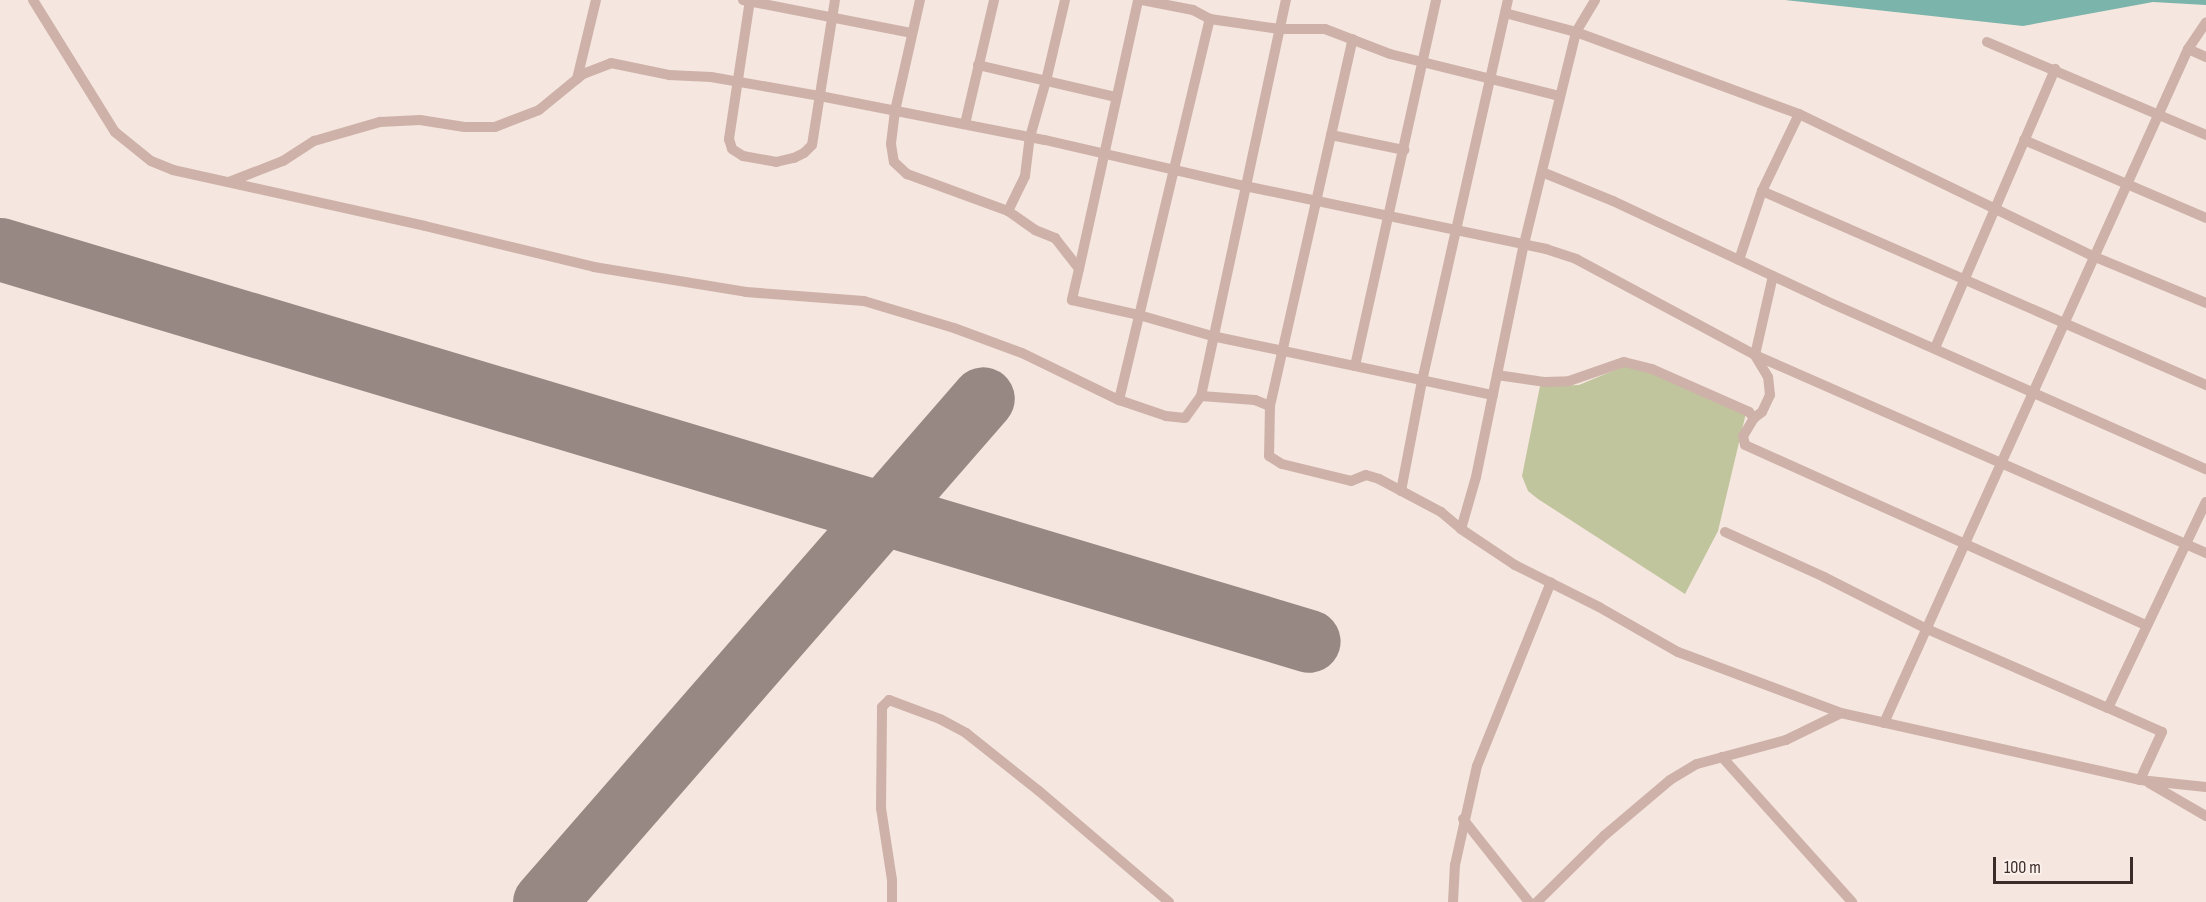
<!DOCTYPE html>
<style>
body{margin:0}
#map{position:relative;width:2206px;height:902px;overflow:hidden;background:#f5e6df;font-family:"Sofia Sans Condensed",sans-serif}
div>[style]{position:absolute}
.green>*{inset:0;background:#c1c59d}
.water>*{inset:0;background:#7bb4aa}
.runway>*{height:63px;margin:-31.5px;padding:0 31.5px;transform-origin:31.5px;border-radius:31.5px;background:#988884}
.minor>*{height:10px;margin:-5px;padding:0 5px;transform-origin:5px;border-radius:5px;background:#ceb2a9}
span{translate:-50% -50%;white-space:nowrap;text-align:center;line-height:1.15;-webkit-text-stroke:6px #fbf1ec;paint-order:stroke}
.scale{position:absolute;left:1993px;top:857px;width:140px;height:27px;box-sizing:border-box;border:3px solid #3b2b29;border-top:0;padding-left:8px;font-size:18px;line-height:21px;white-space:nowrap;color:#3b2b29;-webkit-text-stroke:4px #fbf1ec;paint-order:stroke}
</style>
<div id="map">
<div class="green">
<div style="clip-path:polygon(1636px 366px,1746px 413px,1718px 531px,1685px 594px,1538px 499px,1528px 491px,1522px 476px,1540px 386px,1579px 385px,1622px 367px)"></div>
</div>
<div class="water">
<div style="clip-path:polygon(1785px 0,2206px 0,2206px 5px,2153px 2px,2023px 26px)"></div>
</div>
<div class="runway">
<div style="left:0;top:249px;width:1366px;rotate:16.67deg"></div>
<div style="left:544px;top:902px;width:668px;rotate:-48.94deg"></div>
</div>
<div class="minor">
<div style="left:33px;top:0;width:155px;rotate:58.2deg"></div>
<div style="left:115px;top:132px;width:46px;rotate:38.9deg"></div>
<div style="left:151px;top:161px;width:24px;rotate:22deg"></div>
<div style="left:173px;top:170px;width:258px;rotate:12.5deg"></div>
<div style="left:425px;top:226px;width:174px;rotate:13.6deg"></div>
<div style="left:594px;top:267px;width:154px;rotate:9.3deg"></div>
<div style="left:746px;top:292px;width:118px;rotate:4.4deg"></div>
<div style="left:864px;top:301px;width:94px;rotate:16.7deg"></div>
<div style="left:954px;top:328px;width:72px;rotate:20.2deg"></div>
<div style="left:1022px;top:353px;width:108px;rotate:25.9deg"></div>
<div style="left:1119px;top:400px;width:50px;rotate:18.8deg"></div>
<div style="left:1166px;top:416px;width:19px;rotate:6deg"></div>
<div style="left:1185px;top:418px;width:27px;rotate:-54deg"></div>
<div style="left:1201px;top:396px;width:54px;rotate:4.2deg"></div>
<div style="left:1255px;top:400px;width:16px;rotate:22deg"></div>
<div style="left:1270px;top:406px;width:50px;rotate:91.1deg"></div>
<div style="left:1269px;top:456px;width:15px;rotate:32deg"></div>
<div style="left:1282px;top:464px;width:71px;rotate:13.8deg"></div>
<div style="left:1351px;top:481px;width:16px;rotate:-22deg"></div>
<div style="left:1366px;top:475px;width:14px;rotate:17deg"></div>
<div style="left:1379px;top:479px;width:70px;rotate:28deg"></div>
<div style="left:1441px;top:512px;width:26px;rotate:40deg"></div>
<div style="left:1461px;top:529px;width:65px;rotate:33.7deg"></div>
<div style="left:1515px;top:565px;width:94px;rotate:26.6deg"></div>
<div style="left:1599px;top:607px;width:91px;rotate:29.7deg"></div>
<div style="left:1678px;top:652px;width:174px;rotate:20.5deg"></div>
<div style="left:1841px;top:713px;width:306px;rotate:12.6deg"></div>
<div style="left:2140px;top:780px;width:66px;rotate:6.1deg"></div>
<div style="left:743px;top:0;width:171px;rotate:11.1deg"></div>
<div style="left:750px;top:0;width:141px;rotate:98.6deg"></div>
<div style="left:729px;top:139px;width:10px;rotate:73deg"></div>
<div style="left:732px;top:149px;width:13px;rotate:32deg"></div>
<div style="left:743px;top:156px;width:34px;rotate:10deg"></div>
<div style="left:776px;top:162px;width:18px;rotate:-13deg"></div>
<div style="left:794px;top:158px;width:11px;rotate:-27deg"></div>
<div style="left:804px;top:153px;width:11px;rotate:-45deg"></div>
<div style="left:812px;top:145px;width:147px;rotate:-81deg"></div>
<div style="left:920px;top:0;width:114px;rotate:102.7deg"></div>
<div style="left:895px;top:111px;width:33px;rotate:97deg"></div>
<div style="left:891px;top:144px;width:18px;rotate:81deg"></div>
<div style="left:894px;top:162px;width:18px;rotate:43deg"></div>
<div style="left:907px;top:174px;width:108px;rotate:20.1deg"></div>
<div style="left:1008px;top:211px;width:33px;rotate:35deg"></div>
<div style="left:1035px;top:230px;width:22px;rotate:22deg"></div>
<div style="left:1055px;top:238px;width:39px;rotate:52deg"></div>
<div style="left:1079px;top:269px;width:32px;rotate:103deg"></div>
<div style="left:1072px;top:300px;width:69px;rotate:12.6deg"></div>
<div style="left:1139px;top:315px;width:76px;rotate:16deg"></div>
<div style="left:1212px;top:336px;width:287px;rotate:11.9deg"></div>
<div style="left:1142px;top:0;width:52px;rotate:11.1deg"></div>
<div style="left:1193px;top:10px;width:19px;rotate:28deg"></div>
<div style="left:1210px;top:19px;width:70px;rotate:8.2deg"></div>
<div style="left:1279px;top:29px;width:46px"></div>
<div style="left:1325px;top:29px;width:70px;rotate:21deg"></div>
<div style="left:1390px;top:54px;width:175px;rotate:13.9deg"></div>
<div style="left:1505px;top:13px;width:73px;rotate:15deg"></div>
<div style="left:1576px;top:32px;width:238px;rotate:20.2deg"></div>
<div style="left:1799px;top:114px;width:329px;rotate:25.8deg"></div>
<div style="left:2095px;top:257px;width:120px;rotate:22.5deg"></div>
<div style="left:1987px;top:42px;width:238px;rotate:23deg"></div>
<div style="left:2188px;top:49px;width:20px;rotate:24deg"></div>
<div style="left:978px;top:65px;width:142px;rotate:13.1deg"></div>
<div style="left:577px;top:79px;width:81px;rotate:-76.5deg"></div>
<div style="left:965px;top:124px;width:127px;rotate:-76.8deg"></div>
<div style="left:1331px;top:135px;width:75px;rotate:11.6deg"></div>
<div style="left:2024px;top:140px;width:198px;rotate:23.2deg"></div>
<div style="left:1542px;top:172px;width:77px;rotate:22.2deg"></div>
<div style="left:1613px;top:201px;width:233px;rotate:25.1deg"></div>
<div style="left:1824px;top:300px;width:418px;rotate:23.9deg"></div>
<div style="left:229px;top:182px;width:58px;rotate:-21.3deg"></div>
<div style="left:283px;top:161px;width:37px;rotate:-33deg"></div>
<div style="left:314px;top:141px;width:69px;rotate:-16.1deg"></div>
<div style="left:380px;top:122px;width:40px;rotate:-2.9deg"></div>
<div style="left:420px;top:120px;width:45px;rotate:9deg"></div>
<div style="left:464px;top:127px;width:31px"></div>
<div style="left:495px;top:127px;width:47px;rotate:-21.1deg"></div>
<div style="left:539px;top:110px;width:57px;rotate:-39.3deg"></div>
<div style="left:583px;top:74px;width:30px;rotate:-21deg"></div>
<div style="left:611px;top:63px;width:59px;rotate:11.7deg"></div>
<div style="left:669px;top:75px;width:42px;rotate:2.7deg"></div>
<div style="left:711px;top:77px;width:111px;rotate:9.9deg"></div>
<div style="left:820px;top:96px;width:229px;rotate:11.1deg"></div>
<div style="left:1045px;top:140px;width:205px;rotate:13deg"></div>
<div style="left:1245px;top:186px;width:308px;rotate:11.8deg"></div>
<div style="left:1546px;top:249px;width:32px;rotate:18deg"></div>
<div style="left:1576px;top:259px;width:203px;rotate:28.2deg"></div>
<div style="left:1755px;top:355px;width:493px;rotate:23.7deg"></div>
<div style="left:1762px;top:191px;width:485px;rotate:23.6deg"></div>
<div style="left:1008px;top:211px;width:39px;rotate:-64deg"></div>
<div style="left:1025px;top:176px;width:39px;rotate:-83deg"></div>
<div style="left:1030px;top:137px;width:58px;rotate:-74.1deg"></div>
<div style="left:1046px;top:81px;width:83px;rotate:-76.8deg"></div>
<div style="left:1739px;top:260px;width:73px;rotate:-71.6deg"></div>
<div style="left:1762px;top:191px;width:85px;rotate:-64.3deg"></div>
<div style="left:1079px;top:269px;width:275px;rotate:-77.6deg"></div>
<div style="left:1935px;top:348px;width:304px;rotate:-66.7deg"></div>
<div style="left:1355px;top:366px;width:375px;rotate:-77.5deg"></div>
<div style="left:1497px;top:375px;width:49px;rotate:8.3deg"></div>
<div style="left:1545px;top:382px;width:24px;rotate:-2deg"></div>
<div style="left:1569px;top:381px;width:58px;rotate:-19.1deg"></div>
<div style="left:1624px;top:362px;width:29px;rotate:14deg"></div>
<div style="left:1652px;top:369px;width:106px;rotate:23.9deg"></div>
<div style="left:1749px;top:412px;width:8px;rotate:50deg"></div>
<div style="left:1754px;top:418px;width:21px;rotate:121deg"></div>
<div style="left:1743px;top:436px;width:9px;rotate:77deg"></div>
<div style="left:1745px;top:445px;width:440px;rotate:24.2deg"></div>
<div style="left:1201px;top:396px;width:405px;rotate:-77.9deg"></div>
<div style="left:1119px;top:400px;width:392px;rotate:-76.6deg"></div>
<div style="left:1270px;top:406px;width:376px;rotate:-77.3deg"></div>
<div style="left:1754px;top:418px;width:10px;rotate:-37deg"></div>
<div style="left:1762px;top:412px;width:19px;rotate:-65deg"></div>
<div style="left:1770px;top:395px;width:18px;rotate:-96deg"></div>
<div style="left:1768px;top:377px;width:26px;rotate:-121deg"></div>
<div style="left:1755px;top:355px;width:81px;rotate:-77.2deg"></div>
<div style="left:1401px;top:491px;width:112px;rotate:-79.2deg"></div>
<div style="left:1422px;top:381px;width:391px;rotate:-77.3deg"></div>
<div style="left:1461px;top:529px;width:54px;rotate:-73.9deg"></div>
<div style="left:1476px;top:477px;width:238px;rotate:-78.4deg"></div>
<div style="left:1524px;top:244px;width:218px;rotate:-76.2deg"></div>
<div style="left:1576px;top:32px;width:37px;rotate:-59deg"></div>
<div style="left:1725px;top:532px;width:109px;rotate:24.4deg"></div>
<div style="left:1824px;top:577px;width:115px;rotate:26.8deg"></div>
<div style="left:1927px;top:629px;width:197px;rotate:23.6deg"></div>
<div style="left:1884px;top:723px;width:739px;rotate:-65.72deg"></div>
<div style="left:2188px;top:49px;width:32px;rotate:-56deg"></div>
<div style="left:1722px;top:757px;width:195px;rotate:48.1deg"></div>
<div style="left:2140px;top:780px;width:53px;rotate:-65.4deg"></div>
<div style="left:2162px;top:732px;width:59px;rotate:-156deg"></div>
<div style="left:2108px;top:708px;width:228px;rotate:-64.6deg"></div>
<div style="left:2149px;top:783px;width:66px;rotate:30.1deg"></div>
<div style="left:1463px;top:819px;width:106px;rotate:51.5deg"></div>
<div style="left:892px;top:902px;width:22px;rotate:-90deg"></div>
<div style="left:892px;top:880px;width:73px;rotate:-98.7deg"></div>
<div style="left:881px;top:808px;width:101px;rotate:-89.4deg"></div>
<div style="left:882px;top:707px;width:10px;rotate:-45deg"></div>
<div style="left:889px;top:700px;width:54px;rotate:20.4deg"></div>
<div style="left:940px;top:719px;width:30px;rotate:28deg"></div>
<div style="left:966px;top:733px;width:93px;rotate:38.5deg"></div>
<div style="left:1039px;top:791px;width:171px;rotate:40.5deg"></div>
<div style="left:1453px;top:902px;width:37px;rotate:-87deg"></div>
<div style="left:1455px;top:865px;width:101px;rotate:-77.5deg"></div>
<div style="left:1477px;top:766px;width:198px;rotate:-68.1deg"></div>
<div style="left:1537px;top:902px;width:95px;rotate:-44.6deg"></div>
<div style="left:1605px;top:835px;width:85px;rotate:-40.2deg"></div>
<div style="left:1670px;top:780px;width:31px;rotate:-31deg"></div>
<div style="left:1697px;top:764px;width:92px;rotate:-15.1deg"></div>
<div style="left:1786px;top:740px;width:61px;rotate:-26.1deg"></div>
</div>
<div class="scale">100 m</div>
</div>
